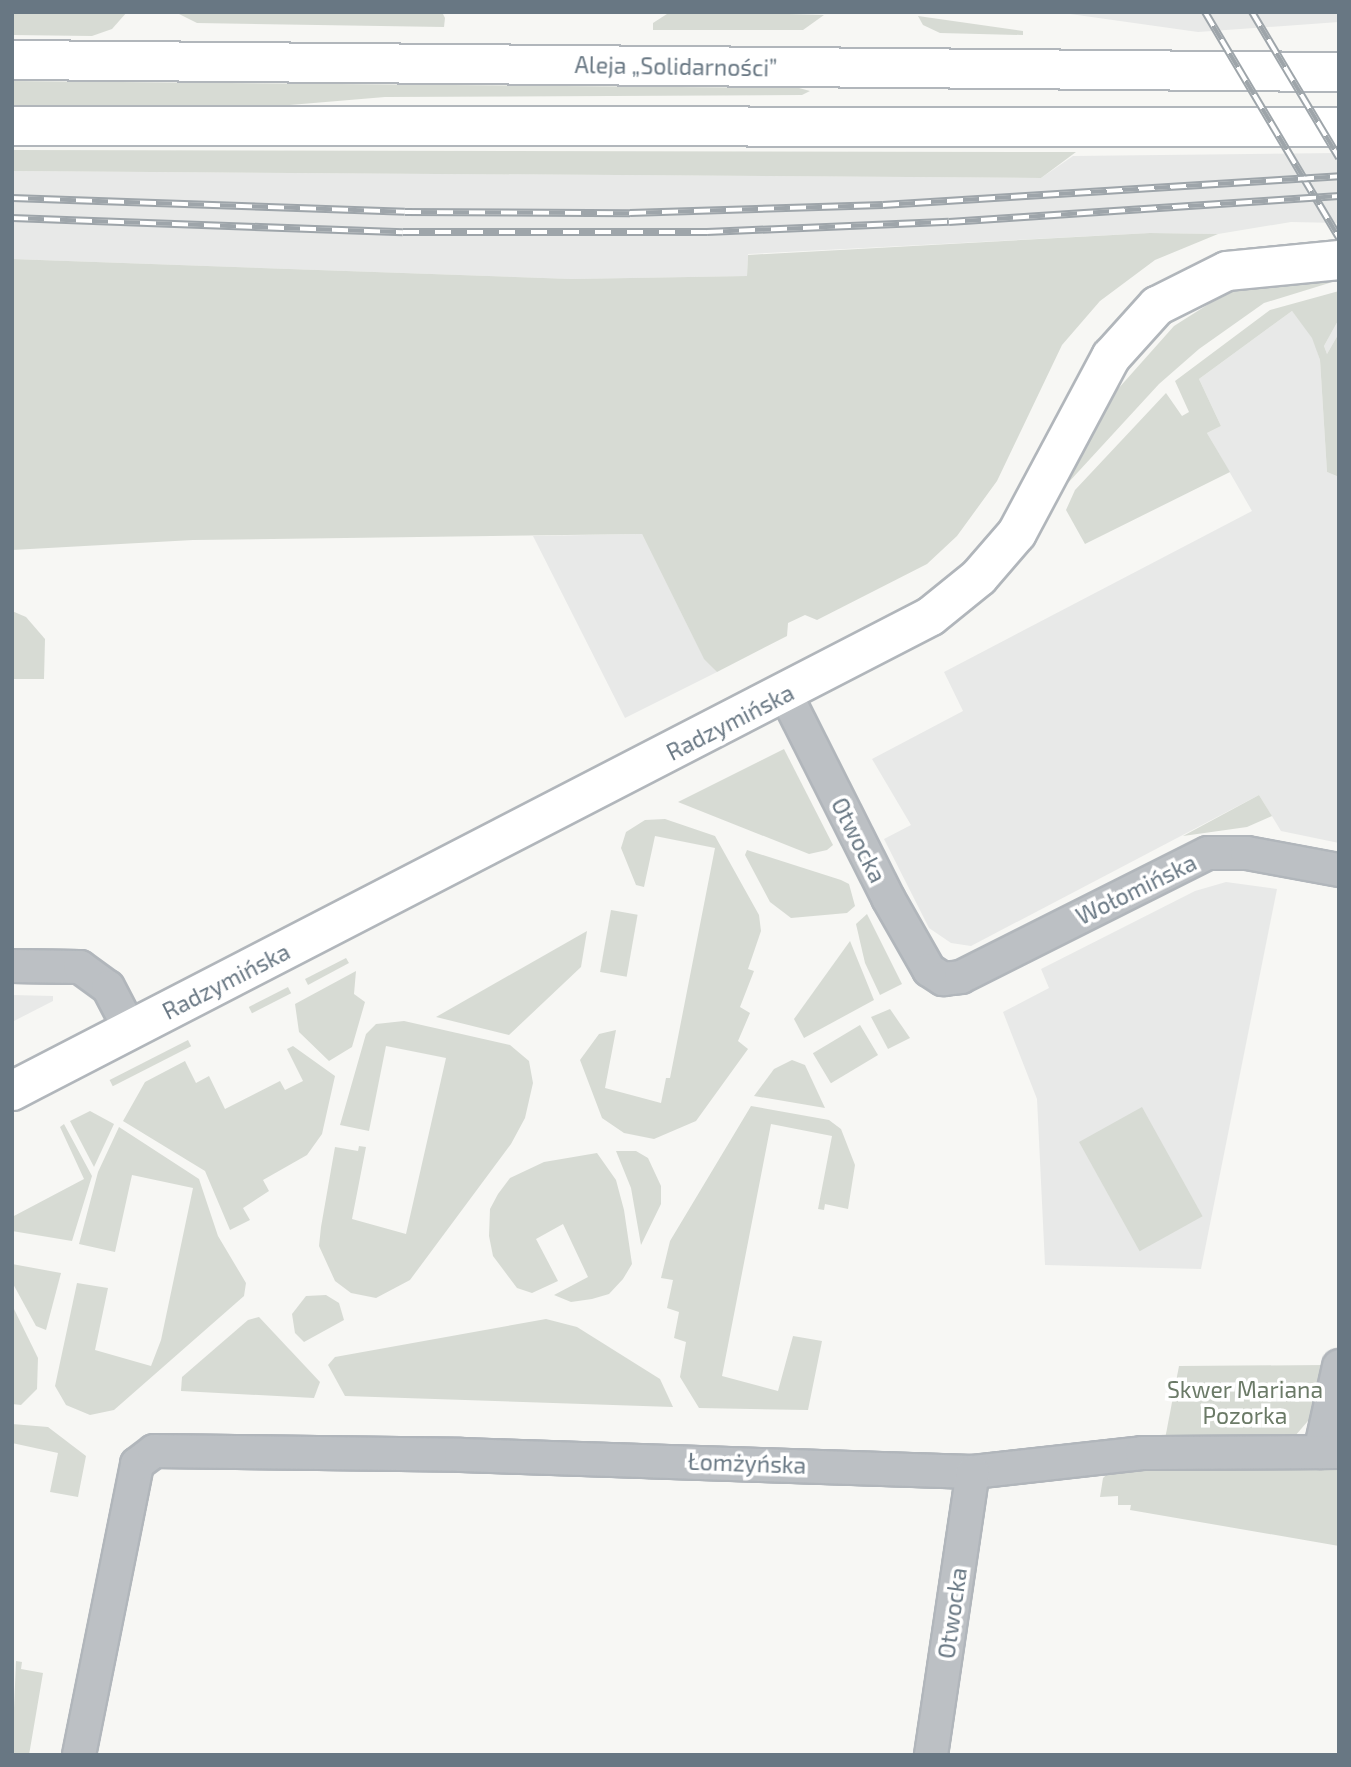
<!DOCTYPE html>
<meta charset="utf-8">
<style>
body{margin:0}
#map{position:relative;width:1351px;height:1767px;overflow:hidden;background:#f7f7f4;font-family:"Exo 2",sans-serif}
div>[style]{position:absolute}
.built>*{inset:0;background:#e8e9e8}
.green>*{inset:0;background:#d7dbd4;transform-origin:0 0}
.roads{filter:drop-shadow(2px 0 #b1b6bb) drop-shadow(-2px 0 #b1b6bb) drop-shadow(0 2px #b1b6bb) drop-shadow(0 -2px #b1b6bb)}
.street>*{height:32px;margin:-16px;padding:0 16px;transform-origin:16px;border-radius:16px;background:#bcc0c4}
.secondary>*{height:38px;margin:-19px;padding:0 19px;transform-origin:19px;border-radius:19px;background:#fff}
.rail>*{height:8px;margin-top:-4px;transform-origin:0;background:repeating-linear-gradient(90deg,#fff 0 16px,#9ea5aa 0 32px);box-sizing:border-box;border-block:2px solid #9ea5aa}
span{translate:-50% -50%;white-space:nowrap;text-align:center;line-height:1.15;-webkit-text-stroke:7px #fff;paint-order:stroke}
.street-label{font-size:23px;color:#687783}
.park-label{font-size:23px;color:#6b7a67}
.frame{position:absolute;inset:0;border:14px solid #687783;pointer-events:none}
</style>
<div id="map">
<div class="built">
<div style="clip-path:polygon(1056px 12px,1339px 12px,1339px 22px,1198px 32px)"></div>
<div style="clip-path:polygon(1339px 153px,1339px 223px,1291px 222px,1218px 234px,1150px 233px,748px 254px,747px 276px,572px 279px,12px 259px,12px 171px,1041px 178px,1073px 156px)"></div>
<div style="clip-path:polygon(1292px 311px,1313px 338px,1320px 360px,1327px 472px,1339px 477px,1339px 843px,1281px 831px,1259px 795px,971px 946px,951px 943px,929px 928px,884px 839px,911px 825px,872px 759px,963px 711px,944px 672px,1252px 511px,1207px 433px,1221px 426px,1199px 379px)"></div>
<div style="clip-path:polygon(1339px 319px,1339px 333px,1327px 354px,1324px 346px)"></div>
<div style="clip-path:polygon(642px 534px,704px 658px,717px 672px,625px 718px,533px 536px)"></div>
<div style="clip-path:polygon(1226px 882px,1277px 889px,1201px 1269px,1045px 1265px,1037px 1099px,1003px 1012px,1049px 988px,1041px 969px,1195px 891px)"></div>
<div style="clip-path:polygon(12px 995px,53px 996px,53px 1001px,12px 1022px)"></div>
</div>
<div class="green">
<div style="clip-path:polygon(12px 12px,127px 12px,112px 29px,92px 36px,12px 35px)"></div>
<div style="clip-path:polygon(175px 12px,442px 12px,445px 18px,444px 27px,197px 23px)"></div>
<div style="clip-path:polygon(670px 12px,723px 12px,824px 15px,803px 30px,653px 30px,653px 23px)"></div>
<div style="clip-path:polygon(918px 16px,1023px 31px,1023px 35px,940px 33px,923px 25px)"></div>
<div style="clip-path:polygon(12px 81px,799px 88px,810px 91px,802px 95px,385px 97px,266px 107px,12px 105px)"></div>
<div style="clip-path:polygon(12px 150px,1076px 152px,1041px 178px,12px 171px)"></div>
<div style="clip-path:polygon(1150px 233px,1218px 234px,1155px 260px,1100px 301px,1062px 345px,997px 481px,957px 536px,927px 564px,817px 620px,805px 615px,788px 623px,787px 636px,717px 672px,704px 659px,642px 534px,193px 540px,12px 550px,12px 259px,572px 279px,747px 276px,748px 255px)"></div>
<div style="clip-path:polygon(1294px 279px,1339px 280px,1264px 303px,1199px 349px,1159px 384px,1067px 484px,1117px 390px,1174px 326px,1226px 293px)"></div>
<div style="clip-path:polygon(1339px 291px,1339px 319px,1324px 346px,1327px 354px,1339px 333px,1339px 477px,1327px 472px,1320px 360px,1312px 338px,1292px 311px,1199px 379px,1221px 426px,1207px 433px,1230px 472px,1085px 544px,1066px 510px,1075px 490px,1166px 393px,1182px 416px,1189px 412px,1175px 381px,1270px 310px)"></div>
<div style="clip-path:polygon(12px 611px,26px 617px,45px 639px,44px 679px,12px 679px)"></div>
<div style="clip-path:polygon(784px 749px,833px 845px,827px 850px,809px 854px,678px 802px)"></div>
<div style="clip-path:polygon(1259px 795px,1272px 816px,1247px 827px,1183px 836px)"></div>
<div style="clip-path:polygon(665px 819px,715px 836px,759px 915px,761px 931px,748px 969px,754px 971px,740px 1007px,750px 1013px,738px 1041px,748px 1049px,696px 1121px,654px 1139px,624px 1133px,602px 1118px,580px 1060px,599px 1034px,616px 1030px,605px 1088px,661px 1103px,666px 1078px,670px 1078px,715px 848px,655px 836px,644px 887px,636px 885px,621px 848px,626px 832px,645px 820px)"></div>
<div style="clip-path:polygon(747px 850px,841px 880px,849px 884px,855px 906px,847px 913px,791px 918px,770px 902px,745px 855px)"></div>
<div style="left:611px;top:910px;width:27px;height:63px;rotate:10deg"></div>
<div style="clip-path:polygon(867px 914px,902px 984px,880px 995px,865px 963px,856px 924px)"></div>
<div style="clip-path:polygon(587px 931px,581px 967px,509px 1035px,436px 1017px)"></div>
<div style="clip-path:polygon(850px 941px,874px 1000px,804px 1038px,794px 1019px)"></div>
<div style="clip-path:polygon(346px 958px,349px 963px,308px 985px,305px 979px)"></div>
<div style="clip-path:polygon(356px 971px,354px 994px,365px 1002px,352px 1047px,329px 1061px,299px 1032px,295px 1004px)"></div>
<div style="left:288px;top:987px;width:7px;height:44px;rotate:63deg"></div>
<div style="clip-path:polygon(890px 1009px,910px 1038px,888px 1049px,871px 1017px)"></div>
<div style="clip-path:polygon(404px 1021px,510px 1045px,529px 1061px,533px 1083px,525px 1118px,511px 1144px,410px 1280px,376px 1298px,351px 1293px,335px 1281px,319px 1246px,321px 1227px,335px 1147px,358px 1151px,359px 1146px,366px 1147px,352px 1219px,406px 1234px,446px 1058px,386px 1046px,369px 1131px,340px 1125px,366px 1034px,376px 1024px)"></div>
<div style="left:860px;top:1025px;width:35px;height:55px;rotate:59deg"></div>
<div style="left:188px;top:1040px;width:7px;height:88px;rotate:63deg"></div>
<div style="clip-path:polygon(293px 1046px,335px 1076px,322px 1134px,307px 1155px,263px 1180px,269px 1191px,243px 1208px,250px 1220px,230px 1230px,205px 1171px,123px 1121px,145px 1082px,185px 1061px,196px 1083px,209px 1076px,225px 1109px,280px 1081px,285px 1090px,303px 1081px,287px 1049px)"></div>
<div style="clip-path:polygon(792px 1060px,805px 1065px,825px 1108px,754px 1096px,774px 1069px)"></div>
<div style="clip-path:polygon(751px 1106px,829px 1120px,841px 1129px,855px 1165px,848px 1209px,825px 1204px,824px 1210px,818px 1209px,832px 1136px,771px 1124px,722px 1376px,778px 1391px,793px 1336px,822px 1341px,808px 1410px,699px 1408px,680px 1377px,686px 1342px,674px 1338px,679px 1312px,667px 1308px,673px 1280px,661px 1278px,670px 1241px)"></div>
<div style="left:1142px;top:1107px;width:125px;height:72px;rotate:61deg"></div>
<div style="clip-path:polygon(90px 1111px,114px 1124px,94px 1167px,70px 1121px)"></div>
<div style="clip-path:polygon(64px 1124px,92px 1176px,72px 1241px,12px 1231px,12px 1217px,84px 1179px,60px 1127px)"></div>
<div style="clip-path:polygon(119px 1127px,199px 1179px,218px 1236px,246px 1283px,244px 1296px,114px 1410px,90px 1415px,66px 1405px,55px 1386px,77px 1283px,108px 1288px,95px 1350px,151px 1366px,161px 1340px,193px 1188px,132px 1175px,115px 1252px,79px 1244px,98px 1172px)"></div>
<div style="clip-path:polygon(616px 1151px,636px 1151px,648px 1158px,661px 1186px,661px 1204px,641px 1245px,631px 1188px)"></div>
<div style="clip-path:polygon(597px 1153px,616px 1180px,624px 1210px,632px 1264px,623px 1279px,609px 1294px,592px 1299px,571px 1302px,554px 1295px,588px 1277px,563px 1224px,536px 1239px,558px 1281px,532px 1293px,517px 1288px,493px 1256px,489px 1236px,490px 1209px,498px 1194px,510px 1178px,544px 1162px)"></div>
<div style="clip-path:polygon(12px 1264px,61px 1273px,46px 1330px,36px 1326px,12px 1282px)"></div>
<div style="clip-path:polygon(326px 1295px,339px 1303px,344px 1320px,304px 1342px,295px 1333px,292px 1314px,306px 1296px)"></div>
<div style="clip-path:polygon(12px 1305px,38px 1358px,37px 1389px,21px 1405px,12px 1404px)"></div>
<div style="clip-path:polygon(259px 1317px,320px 1382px,314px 1398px,181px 1391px,182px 1377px,248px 1320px)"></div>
<div style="clip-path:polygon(546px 1319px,577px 1327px,660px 1379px,673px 1407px,345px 1396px,328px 1365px,335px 1357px)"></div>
<div style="clip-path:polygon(1325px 1365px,1314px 1414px,1295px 1436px,1165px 1439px,1179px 1366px)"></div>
<div style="clip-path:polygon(12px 1424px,48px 1427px,86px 1456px,78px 1497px,50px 1492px,58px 1453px,12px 1443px)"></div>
<div style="clip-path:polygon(1339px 1465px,1339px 1546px,1130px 1510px,1131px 1505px,1118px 1505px,1118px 1496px,1100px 1497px,1103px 1478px,1115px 1467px)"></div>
<div style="clip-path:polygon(16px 1661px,22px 1662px,21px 1669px,43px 1673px,29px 1755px,12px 1755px)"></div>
</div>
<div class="roads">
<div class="street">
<div style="left:785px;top:693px;width:229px;rotate:63.3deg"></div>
<div style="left:888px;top:898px;width:83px;rotate:60.3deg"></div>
<div style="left:929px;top:970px;width:17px;rotate:33deg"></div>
<div style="left:943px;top:979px;width:18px;rotate:-6deg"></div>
<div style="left:961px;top:977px;width:276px;rotate:-26.7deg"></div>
<div style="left:1208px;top:853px;width:39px"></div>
<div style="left:1247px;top:853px;width:94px;rotate:10.5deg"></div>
<div style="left:12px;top:966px;width:68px;rotate:0.8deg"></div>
<div style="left:80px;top:967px;width:34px;rotate:36deg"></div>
<div style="left:108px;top:987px;width:50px;rotate:62.4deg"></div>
<div style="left:1320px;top:1452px;width:88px;rotate:-77.5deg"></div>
<div style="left:79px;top:1755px;width:297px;rotate:-78.7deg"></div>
<div style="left:137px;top:1464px;width:21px;rotate:-37deg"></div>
<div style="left:154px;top:1451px;width:307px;rotate:0.7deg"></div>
<div style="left:461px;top:1455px;width:512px;rotate:1.9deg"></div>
<div style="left:973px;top:1472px;width:170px;rotate:-6.4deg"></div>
<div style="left:1142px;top:1453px;width:197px;rotate:-0.3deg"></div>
<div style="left:931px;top:1755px;width:286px;rotate:-81.6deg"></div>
</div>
<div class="secondary">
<div style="left:12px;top:60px;width:1327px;rotate:0.52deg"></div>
<div style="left:12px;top:126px;width:1327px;rotate:0.04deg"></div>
<div style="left:12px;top:1091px;width:1034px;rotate:-27.33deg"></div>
<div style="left:931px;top:616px;width:62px;rotate:-39.1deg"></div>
<div style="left:979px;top:577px;width:58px;rotate:-49.2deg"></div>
<div style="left:1017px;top:533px;width:200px;rotate:-61.9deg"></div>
<div style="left:1111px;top:357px;width:69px;rotate:-48deg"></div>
<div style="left:1157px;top:306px;width:78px;rotate:-26.6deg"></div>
<div style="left:1227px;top:271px;width:113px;rotate:-5.6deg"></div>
</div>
</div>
<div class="rail">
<div style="left:1205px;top:12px;width:263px;rotate:59.3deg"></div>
<div style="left:1252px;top:12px;width:170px;rotate:59.2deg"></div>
<div style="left:12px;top:198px;width:393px;rotate:2deg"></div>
<div style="left:405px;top:212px;width:225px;rotate:0.3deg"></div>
<div style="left:630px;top:213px;width:253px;rotate:-1.8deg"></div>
<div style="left:883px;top:205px;width:457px;rotate:-3.6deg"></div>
<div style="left:12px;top:218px;width:391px;rotate:2.1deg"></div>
<div style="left:403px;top:232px;width:304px"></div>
<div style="left:707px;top:232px;width:242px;rotate:-2.4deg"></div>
<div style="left:949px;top:222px;width:391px;rotate:-3.8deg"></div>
</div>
<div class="street-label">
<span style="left:676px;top:66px;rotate:1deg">Aleja „Solidarności”</span>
<span style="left:730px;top:722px;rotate:-27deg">Radzymińska</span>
<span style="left:859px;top:840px;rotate:63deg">Otwocka</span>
<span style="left:1136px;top:889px;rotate:-26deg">Wołomińska</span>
<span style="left:226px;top:981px;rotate:-27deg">Radzymińska</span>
<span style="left:747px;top:1463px;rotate:2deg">Łomżyńska</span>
<span style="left:952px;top:1613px;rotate:-82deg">Otwocka</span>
</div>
<div class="park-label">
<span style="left:1245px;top:1402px">Skwer Mariana<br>Pozorka</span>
</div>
<div class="frame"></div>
</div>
